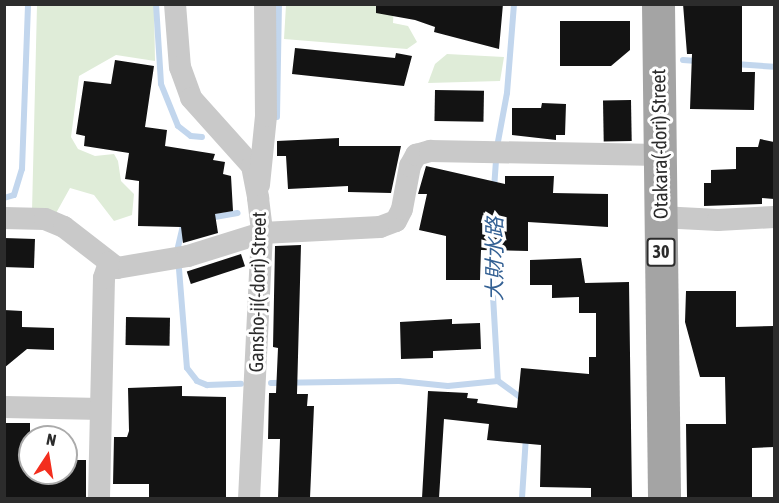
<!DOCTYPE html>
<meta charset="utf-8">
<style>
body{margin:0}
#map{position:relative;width:779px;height:503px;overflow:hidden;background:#fff;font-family:"Asap Condensed","Noto Sans JP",sans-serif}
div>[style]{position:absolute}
.green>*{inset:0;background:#dfecd8}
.stream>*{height:6px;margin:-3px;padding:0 3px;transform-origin:3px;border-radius:3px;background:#c2d6ed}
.building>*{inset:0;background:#131313;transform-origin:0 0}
.street>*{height:22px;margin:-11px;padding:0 11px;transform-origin:11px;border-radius:11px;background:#c9c9c9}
.primary>*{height:33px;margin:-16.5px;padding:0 16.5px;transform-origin:16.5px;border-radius:16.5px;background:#a4a4a4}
span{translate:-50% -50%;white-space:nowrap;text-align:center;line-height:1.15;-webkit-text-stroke:6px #fff;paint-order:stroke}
.shield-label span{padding:2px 4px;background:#fff;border:2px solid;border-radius:4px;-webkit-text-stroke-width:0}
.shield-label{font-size:18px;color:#2c2c2c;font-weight:700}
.street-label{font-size:20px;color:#2c2c2c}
.water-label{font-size:21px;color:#346194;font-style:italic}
.frame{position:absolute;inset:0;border:6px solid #2c2c2c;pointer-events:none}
.north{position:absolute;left:18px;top:425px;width:60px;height:60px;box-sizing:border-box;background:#fff;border:2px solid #ababab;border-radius:50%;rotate:12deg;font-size:16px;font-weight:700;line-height:24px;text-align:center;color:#2c2c2c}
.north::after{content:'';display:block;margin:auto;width:21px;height:27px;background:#f32e1e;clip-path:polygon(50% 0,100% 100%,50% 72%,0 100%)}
</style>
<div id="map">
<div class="green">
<div style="clip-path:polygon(394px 4px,393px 23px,408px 26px,417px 42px,407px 49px,284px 39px,286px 5px)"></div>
<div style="clip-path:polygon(37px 5px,154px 5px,155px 61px,116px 55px,79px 76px,71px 137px,78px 149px,95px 156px,114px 154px,118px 161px,121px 181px,134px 194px,132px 215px,114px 221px,94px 195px,70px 188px,55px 215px,32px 211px)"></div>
<div style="clip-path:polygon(447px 54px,504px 57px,500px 81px,428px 83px,435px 64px)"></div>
</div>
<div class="stream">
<div style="left:156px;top:4px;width:80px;rotate:86.4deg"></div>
<div style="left:161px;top:84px;width:45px;rotate:68deg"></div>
<div style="left:178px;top:126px;width:16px;rotate:38deg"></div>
<div style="left:191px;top:136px;width:11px;rotate:5deg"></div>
<div style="left:683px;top:60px;width:14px;rotate:4deg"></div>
<div style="left:735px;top:64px;width:39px;rotate:4deg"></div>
<div style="left:277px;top:117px;width:113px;rotate:-89deg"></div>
<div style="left:497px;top:147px;width:55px;rotate:-79.5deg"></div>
<div style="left:507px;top:93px;width:89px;rotate:-85.5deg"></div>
<div style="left:494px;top:189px;width:32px;rotate:-86deg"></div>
<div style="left:4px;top:198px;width:10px;rotate:-17deg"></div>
<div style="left:14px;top:195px;width:27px;rotate:-73deg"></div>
<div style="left:22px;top:169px;width:165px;rotate:-87.9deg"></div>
<div style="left:209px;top:218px;width:29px;rotate:-10deg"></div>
<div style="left:490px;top:244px;width:137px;rotate:86.7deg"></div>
<div style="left:498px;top:381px;width:32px;rotate:36deg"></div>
<div style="left:178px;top:247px;width:23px;rotate:-77deg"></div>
<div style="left:179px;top:269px;width:99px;rotate:85.4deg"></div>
<div style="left:187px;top:368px;width:16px;rotate:52deg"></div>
<div style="left:197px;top:381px;width:11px;rotate:22deg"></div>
<div style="left:207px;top:385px;width:34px;rotate:-2deg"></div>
<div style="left:271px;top:383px;width:128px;rotate:-0.9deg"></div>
<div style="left:399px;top:381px;width:49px;rotate:5.8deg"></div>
<div style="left:448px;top:386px;width:50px;rotate:-5.7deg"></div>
<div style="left:522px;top:498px;width:62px;rotate:-86.3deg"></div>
</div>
<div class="building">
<div style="clip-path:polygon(376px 4px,503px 4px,499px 49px,434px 32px,435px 27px,415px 20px,376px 13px)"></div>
<div style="clip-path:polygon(683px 4px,742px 6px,742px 72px,755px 72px,754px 110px,690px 109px,692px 54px,687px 54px)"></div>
<div style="clip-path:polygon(560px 21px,630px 21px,630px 50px,611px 66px,560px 66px)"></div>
<div style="clip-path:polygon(295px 48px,395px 58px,396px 53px,412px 56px,404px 86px,292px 74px)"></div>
<div style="clip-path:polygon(115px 60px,154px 66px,145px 127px,167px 130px,165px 146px,215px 154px,213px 160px,225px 162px,223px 174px,231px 176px,233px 211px,215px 214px,218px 233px,183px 243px,181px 227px,138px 226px,139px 181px,125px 179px,129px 153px,84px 146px,85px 136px,76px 134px,84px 81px,111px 84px)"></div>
<div style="left:435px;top:90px;width:49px;height:31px;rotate:1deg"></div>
<div style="left:631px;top:100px;width:41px;height:28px;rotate:89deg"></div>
<div style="clip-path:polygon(542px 103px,566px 104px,565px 135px,556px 135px,556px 140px,512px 135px,512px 108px,541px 108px)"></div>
<div style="clip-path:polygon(339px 138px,339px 146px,401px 146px,391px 193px,348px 192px,348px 186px,288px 189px,286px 156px,277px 156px,277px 141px)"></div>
<div style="clip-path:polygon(760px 139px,774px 142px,774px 199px,762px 198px,762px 204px,704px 206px,704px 183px,711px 183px,711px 170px,736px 169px,736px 147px,758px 147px)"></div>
<div style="clip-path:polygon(426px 166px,505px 184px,505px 176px,554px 176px,553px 193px,608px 194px,608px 227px,528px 222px,528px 251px,481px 250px,480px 280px,446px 280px,446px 236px,419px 230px,427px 194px,418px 194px)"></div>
<div style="left:4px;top:238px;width:31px;height:29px;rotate:2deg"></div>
<div style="clip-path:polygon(301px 245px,297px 394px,308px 394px,307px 406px,314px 406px,310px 498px,278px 498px,280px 439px,268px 439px,269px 393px,276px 393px,278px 348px,273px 347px,275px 246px)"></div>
<div style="left:241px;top:254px;width:13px;height:57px;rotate:72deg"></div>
<div style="clip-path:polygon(581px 258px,585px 283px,629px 282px,632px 498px,591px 498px,591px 488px,540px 487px,541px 445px,487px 440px,489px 424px,444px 419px,439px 498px,422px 498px,428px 391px,468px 393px,467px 398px,478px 399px,477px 403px,517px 408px,521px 368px,589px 374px,589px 357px,596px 357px,596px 313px,579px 313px,579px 297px,552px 298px,552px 285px,530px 285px,530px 260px)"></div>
<div style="clip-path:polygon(686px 291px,736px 291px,736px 327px,774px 326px,774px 447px,752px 448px,752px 498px,687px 498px,686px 424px,726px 424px,725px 377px,700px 377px,685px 322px)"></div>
<div style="clip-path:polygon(4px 310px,22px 311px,22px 327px,54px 328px,54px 350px,27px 349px,4px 368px)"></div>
<div style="left:126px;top:317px;width:44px;height:28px;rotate:1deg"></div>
<div style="clip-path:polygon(452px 319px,452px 324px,480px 323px,481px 349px,433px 351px,433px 358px,401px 359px,400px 322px)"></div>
<div style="clip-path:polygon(182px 386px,182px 396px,226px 397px,226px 498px,149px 498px,149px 484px,113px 484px,114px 437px,127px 437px,129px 431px,128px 388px)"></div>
<div style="clip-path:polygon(4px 423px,30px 423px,30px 473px,66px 473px,66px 460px,86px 460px,86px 498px,4px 498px)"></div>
</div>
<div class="street">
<div style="left:175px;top:4px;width:63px;rotate:85.5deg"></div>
<div style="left:180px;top:67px;width:33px;rotate:70deg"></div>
<div style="left:191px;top:98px;width:91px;rotate:48.1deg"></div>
<div style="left:252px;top:166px;width:33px;rotate:79deg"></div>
<div style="left:258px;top:198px;width:35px;rotate:83deg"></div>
<div style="left:262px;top:233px;width:265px;rotate:92.8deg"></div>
<div style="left:259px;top:185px;width:69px;rotate:-84.2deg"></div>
<div style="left:266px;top:116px;width:112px;rotate:-90.5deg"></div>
<div style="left:660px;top:217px;width:58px;rotate:3deg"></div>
<div style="left:718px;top:220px;width:56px;rotate:-3.1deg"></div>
<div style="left:4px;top:218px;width:41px;rotate:1.4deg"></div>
<div style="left:45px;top:219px;width:21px;rotate:23deg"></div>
<div style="left:64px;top:227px;width:67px;rotate:37.7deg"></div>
<div style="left:117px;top:268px;width:72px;rotate:-9.6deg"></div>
<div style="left:188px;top:256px;width:77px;rotate:-17.3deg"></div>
<div style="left:262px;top:233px;width:118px;rotate:-2.9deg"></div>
<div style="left:380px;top:227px;width:17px;rotate:-21deg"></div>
<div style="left:396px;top:221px;width:13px;rotate:-63deg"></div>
<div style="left:402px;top:209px;width:44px;rotate:-79.5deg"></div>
<div style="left:410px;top:166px;width:13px;rotate:-61deg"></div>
<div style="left:416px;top:155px;width:15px;rotate:-16deg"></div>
<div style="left:430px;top:151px;width:230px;rotate:1deg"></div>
<div style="left:4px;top:407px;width:97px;rotate:1.2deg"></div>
<div style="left:99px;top:498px;width:220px;rotate:-88.7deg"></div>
<div style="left:104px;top:278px;width:16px;rotate:-72deg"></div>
</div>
<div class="primary">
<div style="left:658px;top:4px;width:494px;rotate:89.3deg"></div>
</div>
<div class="shield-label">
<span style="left:661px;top:252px">30</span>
</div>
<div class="street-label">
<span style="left:659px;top:144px;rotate:-91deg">Otakara(-dori) Street</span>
<span style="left:257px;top:292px;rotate:-89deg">Gansho-ji(-dori) Street</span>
</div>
<div class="water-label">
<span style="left:494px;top:259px;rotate:-90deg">大財水路</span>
</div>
<div class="frame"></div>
<div class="north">N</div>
</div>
